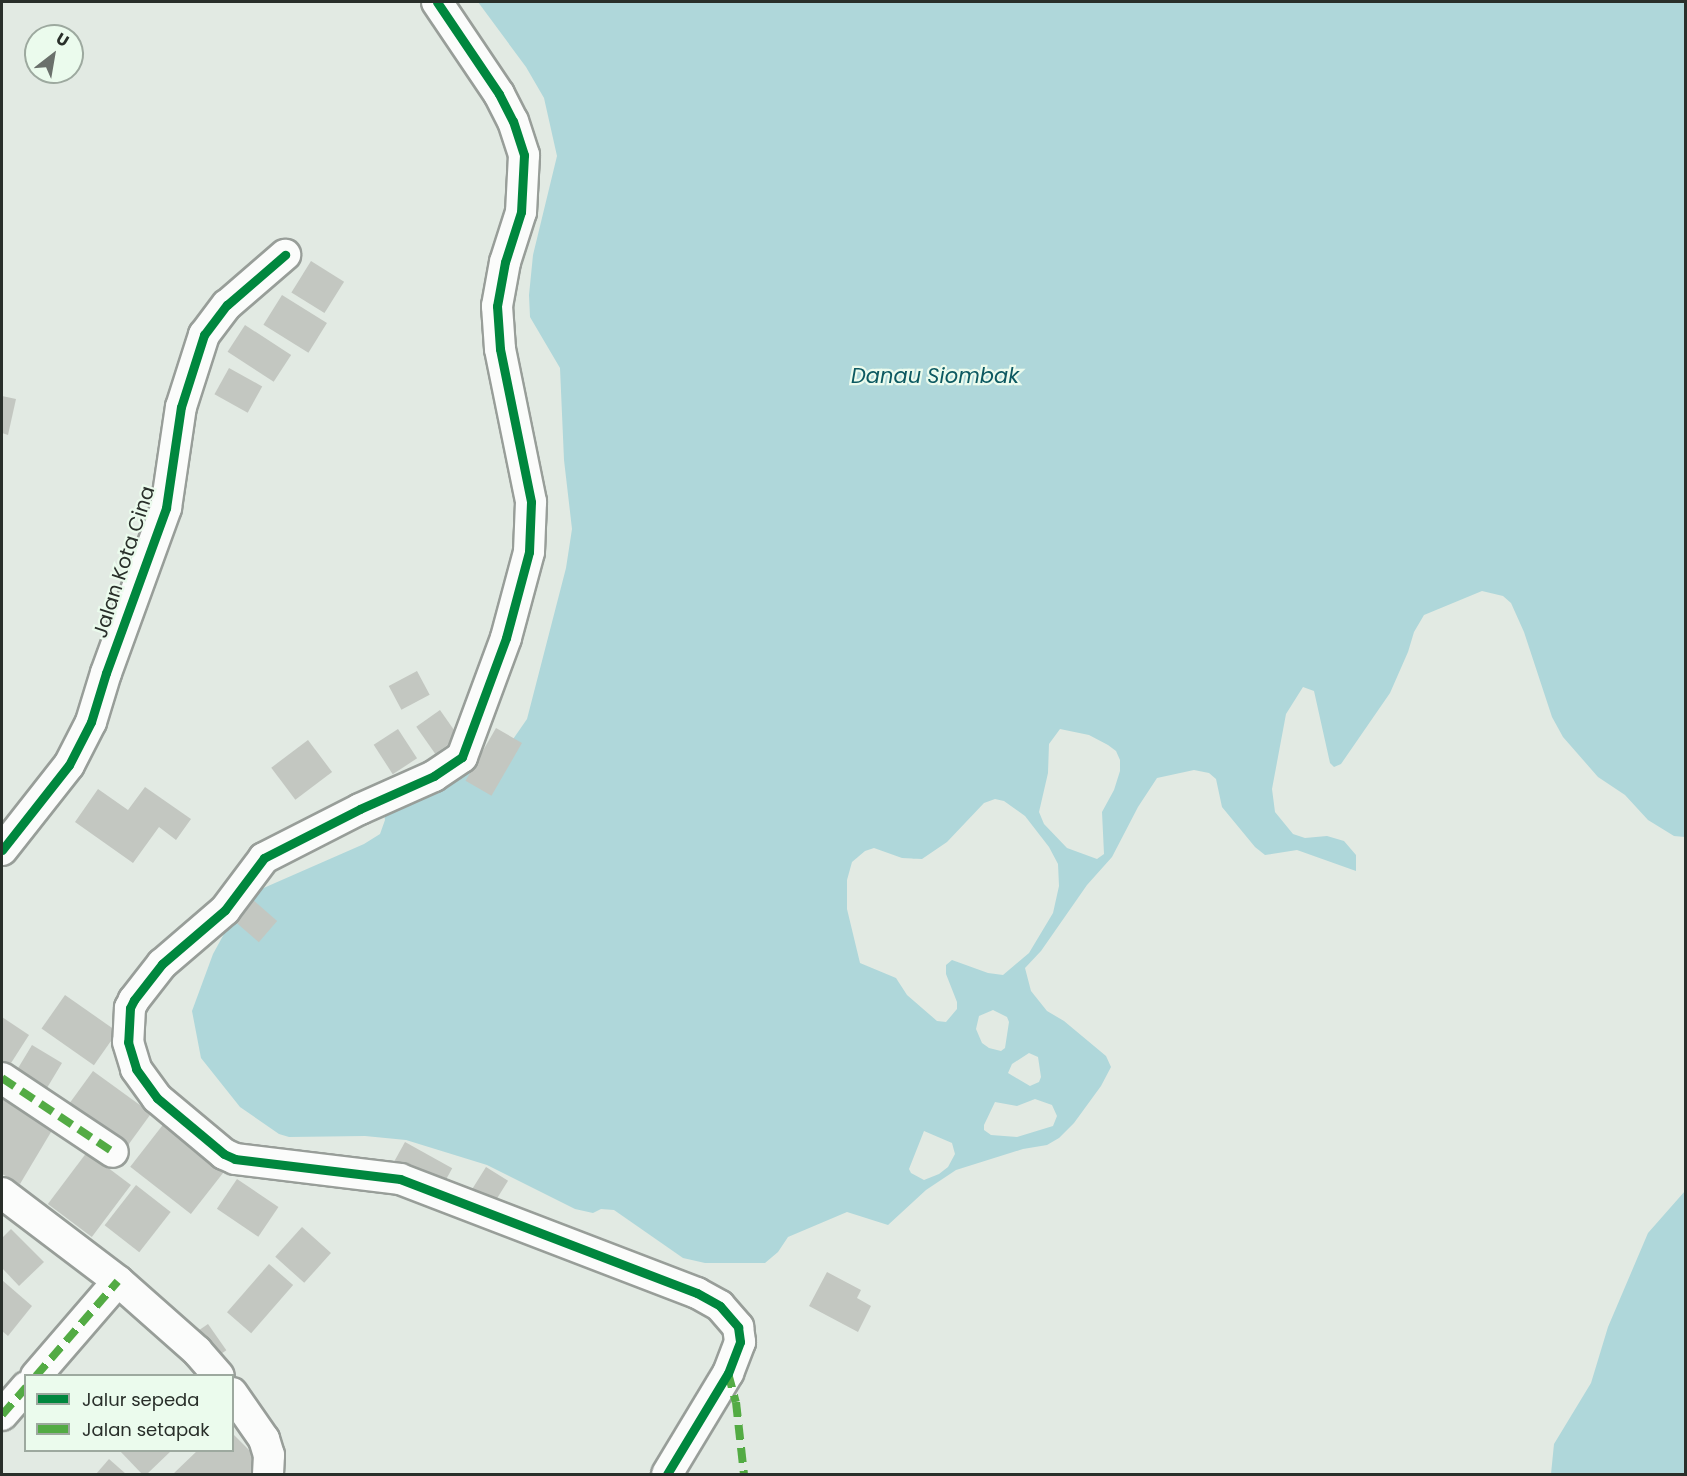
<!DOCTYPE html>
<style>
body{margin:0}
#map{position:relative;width:1687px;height:1476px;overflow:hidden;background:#e2eae3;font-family:Poppins,sans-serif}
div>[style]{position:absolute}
.water>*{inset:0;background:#afd7da}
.building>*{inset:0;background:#c3c7c1;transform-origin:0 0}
.roads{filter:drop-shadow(2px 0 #989e99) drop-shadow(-2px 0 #989e99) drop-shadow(0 2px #989e99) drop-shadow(0 -2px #989e99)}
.street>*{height:30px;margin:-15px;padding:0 15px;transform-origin:15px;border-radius:15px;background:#fbfcfb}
.quiet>*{height:8px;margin-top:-4px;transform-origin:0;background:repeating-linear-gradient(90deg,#53ab44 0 15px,transparent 0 23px)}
.cycleway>*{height:9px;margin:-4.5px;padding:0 4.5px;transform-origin:4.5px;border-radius:4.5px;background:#00873e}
span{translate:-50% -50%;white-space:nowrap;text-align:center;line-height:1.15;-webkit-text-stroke:4.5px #ebfbed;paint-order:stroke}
.street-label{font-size:20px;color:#292f2a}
.water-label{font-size:21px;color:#0c5961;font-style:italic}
.frame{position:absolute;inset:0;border:3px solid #292f2a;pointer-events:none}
.legend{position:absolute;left:24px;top:1374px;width:210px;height:78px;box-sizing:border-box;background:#ebfbed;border:2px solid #9da99f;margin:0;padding:8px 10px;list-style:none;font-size:18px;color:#292f2a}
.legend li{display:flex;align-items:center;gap:12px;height:30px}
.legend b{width:30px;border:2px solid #9da99f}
.north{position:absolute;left:24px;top:24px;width:60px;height:60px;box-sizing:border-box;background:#ebfbed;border:2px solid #9da99f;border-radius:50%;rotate:31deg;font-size:16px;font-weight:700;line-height:24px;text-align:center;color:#292f2a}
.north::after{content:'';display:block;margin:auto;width:21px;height:27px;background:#6a706b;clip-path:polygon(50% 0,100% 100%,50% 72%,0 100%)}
</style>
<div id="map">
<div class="water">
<div style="clip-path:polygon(evenodd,478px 2px,1685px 2px,1685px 837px,1674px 836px,1648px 820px,1625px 795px,1598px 777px,1563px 737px,1552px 717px,1524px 632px,1511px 603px,1503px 596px,1482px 591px,1424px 615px,1414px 632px,1408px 652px,1390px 693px,1341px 764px,1334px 767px,1330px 763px,1314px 691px,1303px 687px,1286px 714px,1272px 789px,1275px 812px,1293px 834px,1305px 838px,1327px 836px,1344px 841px,1356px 855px,1356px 871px,1297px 850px,1265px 855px,1255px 847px,1222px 807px,1216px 779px,1209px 773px,1194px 770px,1157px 778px,1138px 807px,1112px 857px,1087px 885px,1041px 951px,1025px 968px,1031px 991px,1047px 1011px,1064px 1021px,1106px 1056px,1111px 1067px,1101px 1086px,1074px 1123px,1059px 1138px,1047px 1145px,1023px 1149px,956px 1170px,926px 1190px,888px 1225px,847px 1212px,788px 1237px,778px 1252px,765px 1263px,705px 1263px,683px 1258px,614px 1210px,601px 1209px,593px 1213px,575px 1209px,487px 1165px,406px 1140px,365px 1136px,289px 1137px,279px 1134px,240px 1107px,201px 1058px,192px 1011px,213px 954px,236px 912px,259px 890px,364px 844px,380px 834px,385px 820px,383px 804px,448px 782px,469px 772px,509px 745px,527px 719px,566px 568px,572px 529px,564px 460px,560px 368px,530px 317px,529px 295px,533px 255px,557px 156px,544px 98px,526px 67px,478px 2px,1060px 729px,1089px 735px,1108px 745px,1116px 751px,1120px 760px,1120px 771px,1114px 790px,1102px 812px,1104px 854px,1097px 859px,1067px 848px,1044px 824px,1039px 812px,1048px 773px,1049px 744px,1060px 729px,478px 2px,995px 799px,1004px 801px,1025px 816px,1049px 847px,1058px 864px,1059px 886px,1053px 913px,1029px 953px,1003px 975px,988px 973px,952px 960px,946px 965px,946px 974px,957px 1002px,957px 1009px,946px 1022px,937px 1021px,907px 995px,896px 978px,860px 963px,847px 909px,847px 880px,852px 862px,865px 851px,874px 848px,902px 858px,922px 859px,947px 842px,984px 803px,995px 799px,478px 2px,993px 1010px,1007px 1017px,1009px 1022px,1005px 1048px,1001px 1051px,989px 1048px,982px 1043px,976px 1029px,979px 1016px,993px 1010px,478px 2px,1029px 1053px,1038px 1057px,1041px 1077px,1039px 1082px,1030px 1086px,1008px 1073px,1012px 1064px,1029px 1053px,478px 2px,1035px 1099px,1052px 1105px,1057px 1116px,1053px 1126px,1017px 1137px,991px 1135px,984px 1130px,984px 1125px,995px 1102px,1017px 1106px,1035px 1099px,478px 2px,924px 1131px,952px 1143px,955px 1154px,948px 1167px,939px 1174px,924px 1180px,911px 1173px,909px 1169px,924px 1131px)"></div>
<div style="clip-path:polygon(1685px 1191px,1685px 1474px,1551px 1474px,1554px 1444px,1591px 1383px,1608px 1327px,1648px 1233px)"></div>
</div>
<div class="building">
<div style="left:311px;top:261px;width:39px;height:37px;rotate:32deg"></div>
<div style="left:282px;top:295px;width:53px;height:35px;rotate:32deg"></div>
<div style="left:245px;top:325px;width:55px;height:32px;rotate:33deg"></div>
<div style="left:229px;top:368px;width:38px;height:30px;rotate:29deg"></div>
<div style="clip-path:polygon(2px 396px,16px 399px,8px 435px,2px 433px)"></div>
<div style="left:417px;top:671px;width:27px;height:32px;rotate:62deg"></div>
<div style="left:440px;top:710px;width:33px;height:29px;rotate:55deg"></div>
<div style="left:496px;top:728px;width:30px;height:61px;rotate:30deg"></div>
<div style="left:398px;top:729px;width:35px;height:29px;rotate:57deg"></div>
<div style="left:308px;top:740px;width:40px;height:46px;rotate:53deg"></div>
<div style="clip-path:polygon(145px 787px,191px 819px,176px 840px,159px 827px,133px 863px,75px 822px,98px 789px,128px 810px)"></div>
<div style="left:253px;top:900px;width:32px;height:28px;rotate:41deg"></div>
<div style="left:65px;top:995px;width:64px;height:41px;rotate:35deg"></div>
<div style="clip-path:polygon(2px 1017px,29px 1035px,4px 1074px,2px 1072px)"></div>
<div style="left:32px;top:1045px;width:35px;height:31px;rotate:31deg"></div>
<div style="left:93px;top:1071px;width:72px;height:51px;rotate:36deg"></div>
<div style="clip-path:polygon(2px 1095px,54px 1127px,20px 1184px,2px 1174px)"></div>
<div style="left:169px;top:1117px;width:77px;height:63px;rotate:38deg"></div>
<div style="left:405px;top:1142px;width:54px;height:24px;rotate:29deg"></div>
<div style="left:87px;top:1152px;width:55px;height:65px;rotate:37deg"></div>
<div style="left:486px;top:1167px;width:26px;height:31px;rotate:32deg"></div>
<div style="left:237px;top:1179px;width:50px;height:36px;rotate:34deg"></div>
<div style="left:136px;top:1185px;width:44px;height:51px;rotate:38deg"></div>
<div style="left:302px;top:1227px;width:39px;height:40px;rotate:42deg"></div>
<div style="clip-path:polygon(11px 1229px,44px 1262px,19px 1286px,2px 1268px,2px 1238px)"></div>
<div style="left:269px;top:1264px;width:32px;height:64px;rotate:41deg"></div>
<div style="clip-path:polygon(827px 1272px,861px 1290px,857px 1298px,871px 1306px,858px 1332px,809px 1306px)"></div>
<div style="clip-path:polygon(2px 1280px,32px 1306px,8px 1336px,2px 1331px)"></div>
<div style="left:208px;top:1324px;width:32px;height:15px;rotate:55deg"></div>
<div style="clip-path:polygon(232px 1433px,264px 1465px,255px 1474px,173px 1474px,198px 1450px,232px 1450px)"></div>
<div style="clip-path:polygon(119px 1450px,172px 1450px,147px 1474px,142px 1474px)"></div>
<div style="clip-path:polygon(109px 1459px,126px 1474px,96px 1474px)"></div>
</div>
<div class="roads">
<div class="street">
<div style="left:437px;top:2px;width:111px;rotate:56deg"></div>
<div style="left:499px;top:94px;width:30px;rotate:63deg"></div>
<div style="left:513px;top:121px;width:36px;rotate:72deg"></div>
<div style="left:524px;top:155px;width:57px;rotate:93deg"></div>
<div style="left:521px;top:212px;width:52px;rotate:107.7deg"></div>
<div style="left:505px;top:262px;width:45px;rotate:100.3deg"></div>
<div style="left:497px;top:306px;width:43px;rotate:86deg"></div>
<div style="left:500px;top:349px;width:156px;rotate:78.5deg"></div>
<div style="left:531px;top:502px;width:50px;rotate:92.3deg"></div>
<div style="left:529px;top:552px;width:89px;rotate:105deg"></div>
<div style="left:506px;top:638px;width:127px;rotate:110.3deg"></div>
<div style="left:462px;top:757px;width:34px;rotate:146deg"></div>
<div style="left:434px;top:776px;width:81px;rotate:156deg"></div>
<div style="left:360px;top:809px;width:108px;rotate:153deg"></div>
<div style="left:264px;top:858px;width:65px;rotate:126.9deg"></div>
<div style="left:225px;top:910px;width:83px;rotate:139.4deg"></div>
<div style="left:162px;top:964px;width:46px;rotate:127.9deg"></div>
<div style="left:134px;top:1000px;width:9px;rotate:117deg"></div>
<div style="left:130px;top:1008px;width:34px;rotate:93deg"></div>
<div style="left:128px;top:1042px;width:28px;rotate:73deg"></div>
<div style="left:136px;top:1069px;width:36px;rotate:54deg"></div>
<div style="left:157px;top:1098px;width:87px;rotate:39.9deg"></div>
<div style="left:224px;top:1154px;width:12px;rotate:24deg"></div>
<div style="left:235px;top:1159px;width:166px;rotate:6.9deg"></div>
<div style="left:400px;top:1179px;width:318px;rotate:21deg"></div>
<div style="left:697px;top:1293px;width:26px;rotate:29deg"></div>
<div style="left:720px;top:1306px;width:28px;rotate:49deg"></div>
<div style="left:738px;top:1327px;width:15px;rotate:82deg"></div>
<div style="left:740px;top:1342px;width:33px;rotate:111deg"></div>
<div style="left:728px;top:1373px;width:118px;rotate:121.1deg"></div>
<div style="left:2px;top:850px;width:108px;rotate:-51.8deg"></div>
<div style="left:69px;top:765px;width:48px;rotate:-62.9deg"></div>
<div style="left:91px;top:722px;width:51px;rotate:-73deg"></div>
<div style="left:106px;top:673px;width:176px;rotate:-70deg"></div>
<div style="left:166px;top:508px;width:102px;rotate:-81.6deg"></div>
<div style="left:181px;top:407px;width:76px;rotate:-72.3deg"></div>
<div style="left:204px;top:335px;width:38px;rotate:-53deg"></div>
<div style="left:227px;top:305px;width:77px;rotate:-40.8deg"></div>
<div style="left:2px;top:1078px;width:133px;rotate:33.7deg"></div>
<div style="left:2px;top:1193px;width:146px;rotate:37.2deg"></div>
<div style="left:118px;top:1281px;width:106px;rotate:41.5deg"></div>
<div style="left:197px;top:1351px;width:33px;rotate:49deg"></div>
<div style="left:36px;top:1376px;width:125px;rotate:-49.2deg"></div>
<div style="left:232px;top:1393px;width:56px;rotate:55.2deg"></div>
<div style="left:264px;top:1439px;width:17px;rotate:73deg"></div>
<div style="left:269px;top:1455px;width:19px;rotate:93deg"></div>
<div style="left:2px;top:1415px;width:37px;rotate:-49deg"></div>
</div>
</div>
<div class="quiet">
<div style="left:2px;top:1078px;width:133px;rotate:33.7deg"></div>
<div style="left:728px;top:1373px;width:30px;rotate:75deg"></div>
<div style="left:736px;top:1402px;width:72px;rotate:83.7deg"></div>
<div style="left:36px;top:1376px;width:125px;rotate:-49.2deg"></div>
<div style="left:2px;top:1415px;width:37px;rotate:-49deg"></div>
</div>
<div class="cycleway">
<div style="left:437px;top:2px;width:111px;rotate:56deg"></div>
<div style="left:499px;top:94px;width:30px;rotate:63deg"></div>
<div style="left:513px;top:121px;width:36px;rotate:72deg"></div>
<div style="left:524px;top:155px;width:57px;rotate:93deg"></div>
<div style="left:521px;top:212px;width:52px;rotate:107.7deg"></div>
<div style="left:505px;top:262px;width:45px;rotate:100.3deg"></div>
<div style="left:497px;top:306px;width:43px;rotate:86deg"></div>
<div style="left:500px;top:349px;width:156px;rotate:78.5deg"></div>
<div style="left:531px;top:502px;width:50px;rotate:92.3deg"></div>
<div style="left:529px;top:552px;width:89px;rotate:105deg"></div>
<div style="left:506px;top:638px;width:127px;rotate:110.3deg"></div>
<div style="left:462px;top:757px;width:34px;rotate:146deg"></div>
<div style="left:434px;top:776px;width:81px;rotate:156deg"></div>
<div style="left:360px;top:809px;width:108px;rotate:153deg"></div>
<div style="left:264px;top:858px;width:65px;rotate:126.9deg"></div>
<div style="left:225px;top:910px;width:83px;rotate:139.4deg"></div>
<div style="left:162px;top:964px;width:46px;rotate:127.9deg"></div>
<div style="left:134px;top:1000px;width:9px;rotate:117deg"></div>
<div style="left:130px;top:1008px;width:34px;rotate:93deg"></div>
<div style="left:128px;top:1042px;width:28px;rotate:73deg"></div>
<div style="left:136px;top:1069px;width:36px;rotate:54deg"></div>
<div style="left:157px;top:1098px;width:87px;rotate:39.9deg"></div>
<div style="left:224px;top:1154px;width:12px;rotate:24deg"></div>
<div style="left:235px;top:1159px;width:166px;rotate:6.9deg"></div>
<div style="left:400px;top:1179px;width:318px;rotate:21deg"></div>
<div style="left:697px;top:1293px;width:26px;rotate:29deg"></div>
<div style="left:720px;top:1306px;width:28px;rotate:49deg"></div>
<div style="left:738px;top:1327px;width:15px;rotate:82deg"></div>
<div style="left:740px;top:1342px;width:33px;rotate:111deg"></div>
<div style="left:728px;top:1373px;width:118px;rotate:121.1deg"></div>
<div style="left:2px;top:850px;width:108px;rotate:-51.8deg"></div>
<div style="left:69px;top:765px;width:48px;rotate:-62.9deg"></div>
<div style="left:91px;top:722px;width:51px;rotate:-73deg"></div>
<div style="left:106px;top:673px;width:176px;rotate:-70deg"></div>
<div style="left:166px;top:508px;width:102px;rotate:-81.6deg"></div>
<div style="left:181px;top:407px;width:76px;rotate:-72.3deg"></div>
<div style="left:204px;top:335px;width:38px;rotate:-53deg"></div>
<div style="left:227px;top:305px;width:77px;rotate:-40.8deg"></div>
</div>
<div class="street-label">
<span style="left:124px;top:562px;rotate:-72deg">Jalan Kota Cina</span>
</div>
<div class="water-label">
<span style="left:935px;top:376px">Danau Siombak</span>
</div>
<div class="frame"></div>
<ul class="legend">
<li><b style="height:8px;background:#00873e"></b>Jalur sepeda</li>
<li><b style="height:8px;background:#53ab44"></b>Jalan setapak</li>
</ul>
<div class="north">U</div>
</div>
